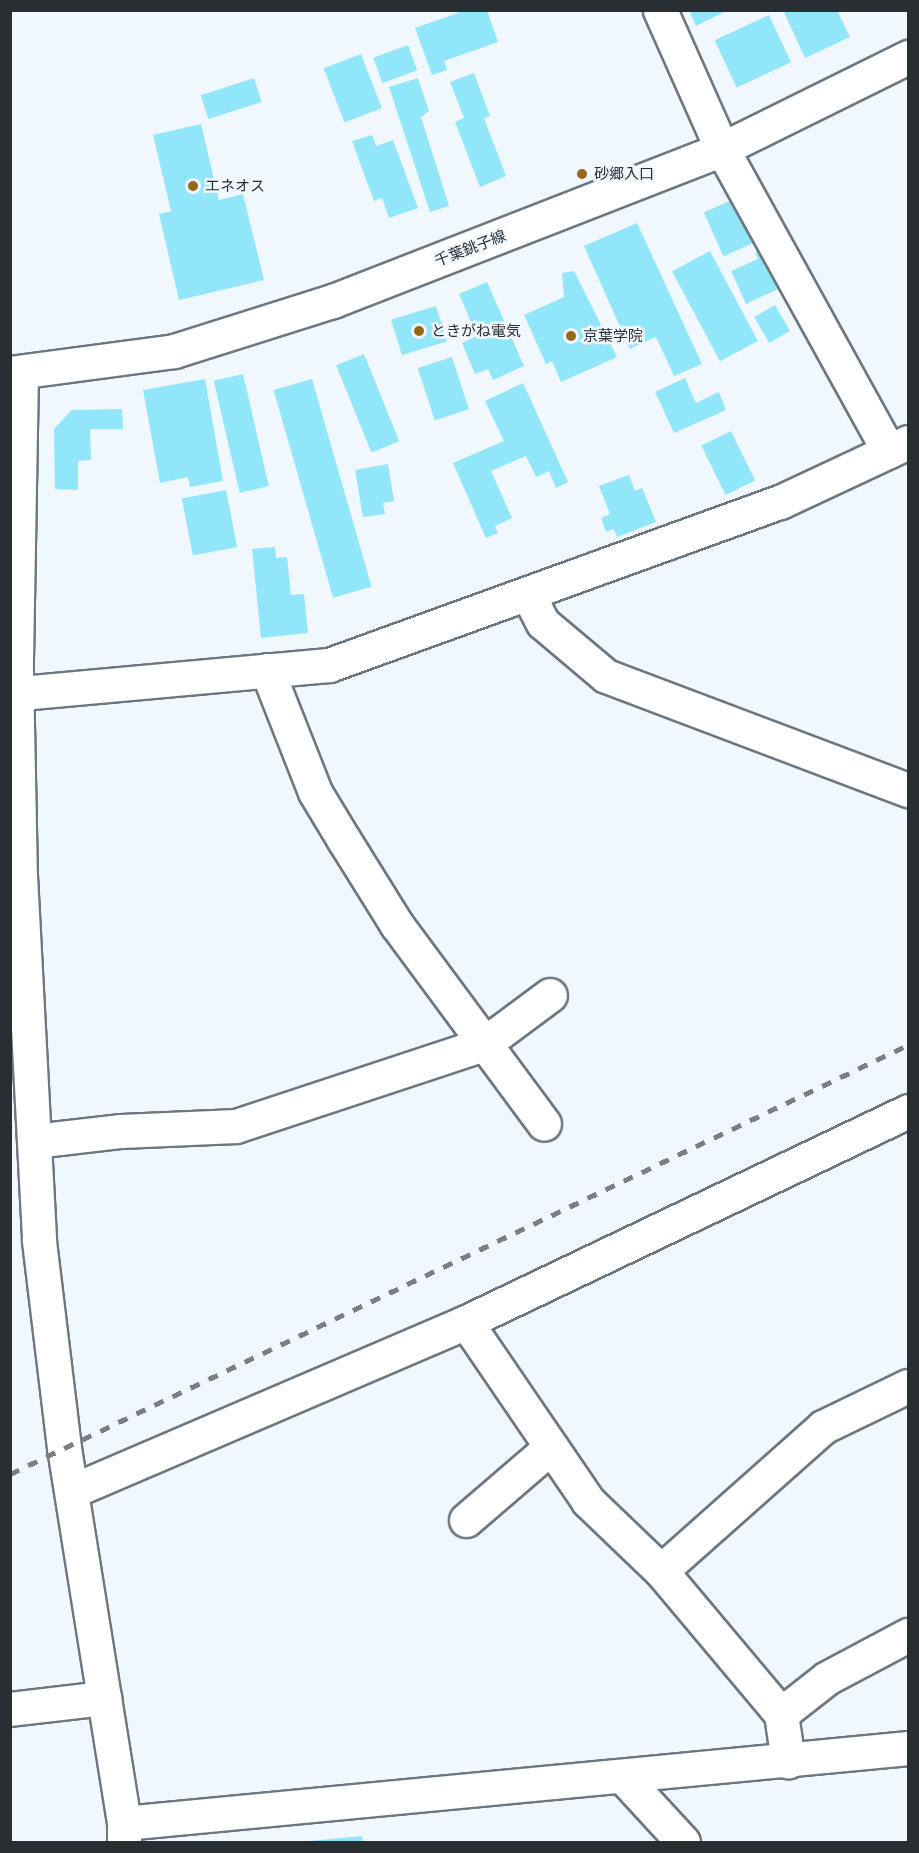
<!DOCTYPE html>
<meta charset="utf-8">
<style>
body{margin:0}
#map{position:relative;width:919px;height:1853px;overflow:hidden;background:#f0f7fd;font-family:Arial,"Noto Sans JP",sans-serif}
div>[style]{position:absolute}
.building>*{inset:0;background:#91e7f9;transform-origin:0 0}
.roads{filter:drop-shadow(2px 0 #6d7780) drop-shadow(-2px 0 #6d7780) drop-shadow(0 2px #6d7780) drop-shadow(0 -2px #6d7780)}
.minor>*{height:33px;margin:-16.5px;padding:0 16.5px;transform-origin:16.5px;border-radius:16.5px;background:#fff}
.rail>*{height:4.5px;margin-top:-2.25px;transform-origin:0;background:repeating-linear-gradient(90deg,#797f84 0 10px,transparent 0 20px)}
.dots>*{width:16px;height:16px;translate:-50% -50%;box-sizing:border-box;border:3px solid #f0f7fd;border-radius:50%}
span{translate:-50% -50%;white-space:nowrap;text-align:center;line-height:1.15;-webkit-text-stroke:5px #f0f7fd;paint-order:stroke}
.poi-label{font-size:15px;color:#292e32}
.left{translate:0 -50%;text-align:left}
.street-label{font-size:15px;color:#292e32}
.frame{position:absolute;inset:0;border:12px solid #292e32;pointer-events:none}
</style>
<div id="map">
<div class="building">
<div style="clip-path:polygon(466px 10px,487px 10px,498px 42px,444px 61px,447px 70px,432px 75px,415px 28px)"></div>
<div style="clip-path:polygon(689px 10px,728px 10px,696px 26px)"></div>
<div style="clip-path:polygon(783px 10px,837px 10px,850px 37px,805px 58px)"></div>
<div style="left:769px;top:15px;width:52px;height:60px;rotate:65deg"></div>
<div style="left:408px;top:45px;width:27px;height:37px;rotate:70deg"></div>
<div style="left:361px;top:54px;width:58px;height:40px;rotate:69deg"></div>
<div style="clip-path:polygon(474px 73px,490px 116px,484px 118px,506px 176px,480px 187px,455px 122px,464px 118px,450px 82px)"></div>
<div style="left:254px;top:78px;width:25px;height:56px;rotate:72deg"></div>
<div style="clip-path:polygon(418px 78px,429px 111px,421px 117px,449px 206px,430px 212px,389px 87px)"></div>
<div style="clip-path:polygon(201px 124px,219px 200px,243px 194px,264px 280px,179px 300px,159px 214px,171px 211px,153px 135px)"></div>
<div style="clip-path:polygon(372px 135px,376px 146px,393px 140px,418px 208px,389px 218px,382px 198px,374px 201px,352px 141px)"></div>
<div style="left:734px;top:199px;width:48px;height:33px;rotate:66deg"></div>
<div style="clip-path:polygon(637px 223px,702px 364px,674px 376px,656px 337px,630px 349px,584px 246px)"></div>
<div style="clip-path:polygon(768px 247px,780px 288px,746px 304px,731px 271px,758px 259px,755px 253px)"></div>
<div style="left:710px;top:251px;width:102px;height:43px;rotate:62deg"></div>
<div style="clip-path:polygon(574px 271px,617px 357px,561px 382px,552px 361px,546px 364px,524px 315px,564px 297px,562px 273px)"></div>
<div style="clip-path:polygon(487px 282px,524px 366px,493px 380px,488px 369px,475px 374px,462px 343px,477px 336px,459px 294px)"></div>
<div style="left:775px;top:305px;width:30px;height:24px;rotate:60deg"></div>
<div style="left:436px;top:306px;width:37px;height:47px;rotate:73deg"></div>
<div style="left:364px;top:354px;width:94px;height:30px;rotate:68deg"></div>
<div style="left:452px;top:357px;width:55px;height:36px;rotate:72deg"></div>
<div style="left:243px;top:374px;width:115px;height:30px;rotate:77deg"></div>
<div style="clip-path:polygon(685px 378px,696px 403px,719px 392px,726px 410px,674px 433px,655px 392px)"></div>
<div style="clip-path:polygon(205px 379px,223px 481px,190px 487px,188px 477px,160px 483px,143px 390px)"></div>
<div style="left:312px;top:379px;width:216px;height:40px;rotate:74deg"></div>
<div style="clip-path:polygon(523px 383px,568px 482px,556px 488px,549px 471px,536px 477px,526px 456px,491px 471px,512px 518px,495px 526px,498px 533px,486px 538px,453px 463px,504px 441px,485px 401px)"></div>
<div style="clip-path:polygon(122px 409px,123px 429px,90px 429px,91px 460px,78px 461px,78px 490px,55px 489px,54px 429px,72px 410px)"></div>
<div style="left:731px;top:431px;width:55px;height:33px;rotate:64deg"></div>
<div style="clip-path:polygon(388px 464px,394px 501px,383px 503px,385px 514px,363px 517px,355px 470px)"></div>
<div style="clip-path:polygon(629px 475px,635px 491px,642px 488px,656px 522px,617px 537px,614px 529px,606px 532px,601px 518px,610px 514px,599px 486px)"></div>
<div style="left:226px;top:490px;width:58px;height:45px;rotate:79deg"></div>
<div style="clip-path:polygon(275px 547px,276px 558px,287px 557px,291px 595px,304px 594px,308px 633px,261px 638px,252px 549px)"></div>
<div style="clip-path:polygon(362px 1836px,363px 1842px,309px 1842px,309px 1841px)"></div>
</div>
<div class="roads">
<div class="minor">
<div style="left:660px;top:10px;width:152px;rotate:66deg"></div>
<div style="left:722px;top:149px;width:345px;rotate:61.1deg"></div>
<div style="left:10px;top:373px;width:165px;rotate:-7.6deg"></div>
<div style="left:174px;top:351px;width:167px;rotate:-17.5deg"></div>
<div style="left:333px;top:301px;width:418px;rotate:-21.3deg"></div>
<div style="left:722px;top:149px;width:208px;rotate:-26.3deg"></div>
<div style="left:21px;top:373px;width:298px;rotate:91deg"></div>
<div style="left:16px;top:671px;width:204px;rotate:88.9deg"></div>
<div style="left:20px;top:875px;width:366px;rotate:87deg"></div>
<div style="left:39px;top:1241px;width:209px;rotate:83.1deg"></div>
<div style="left:64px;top:1448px;width:380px;rotate:80.9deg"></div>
<div style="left:124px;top:1823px;width:19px;rotate:90deg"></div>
<div style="left:529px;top:596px;width:30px;rotate:63deg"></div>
<div style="left:543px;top:623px;width:82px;rotate:40.1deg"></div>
<div style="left:606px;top:676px;width:323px;rotate:20.7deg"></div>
<div style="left:267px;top:670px;width:131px;rotate:68.5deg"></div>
<div style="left:315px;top:792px;width:56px;rotate:58.9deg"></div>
<div style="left:344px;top:840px;width:100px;rotate:58.1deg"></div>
<div style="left:397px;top:925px;width:247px;rotate:53.5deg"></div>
<div style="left:10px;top:694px;width:320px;rotate:-5.2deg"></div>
<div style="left:329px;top:665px;width:480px;rotate:-19.9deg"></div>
<div style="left:780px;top:502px;width:141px;rotate:-25.1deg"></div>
<div style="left:34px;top:1141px;width:88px;rotate:-6.6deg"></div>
<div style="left:121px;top:1131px;width:115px;rotate:-2.5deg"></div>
<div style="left:236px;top:1126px;width:261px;rotate:-18.3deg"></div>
<div style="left:484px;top:1044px;width:82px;rotate:-36.6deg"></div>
<div style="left:466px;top:1322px;width:217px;rotate:55.7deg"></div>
<div style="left:588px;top:1501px;width:101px;rotate:43.8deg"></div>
<div style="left:661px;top:1571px;width:187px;rotate:50deg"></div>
<div style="left:781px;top:1714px;width:48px;rotate:81.5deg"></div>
<div style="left:72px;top:1491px;width:429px;rotate:-23.2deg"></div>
<div style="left:466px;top:1322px;width:490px;rotate:-25.5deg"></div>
<div style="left:466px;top:1520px;width:112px;rotate:-40.7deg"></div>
<div style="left:661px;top:1571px;width:217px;rotate:-41.6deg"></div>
<div style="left:823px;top:1427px;width:94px;rotate:-25.8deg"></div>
<div style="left:10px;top:1709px;width:95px;rotate:-6.7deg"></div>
<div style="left:781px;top:1714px;width:58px;rotate:-38deg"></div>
<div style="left:827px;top:1678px;width:92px;rotate:-28deg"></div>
<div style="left:624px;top:1778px;width:87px;rotate:47.3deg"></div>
<div style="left:124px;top:1823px;width:788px;rotate:-5.46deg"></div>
</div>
</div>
<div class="rail">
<div style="left:10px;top:1474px;width:995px;rotate:-25.54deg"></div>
</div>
<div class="dots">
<div style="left:582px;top:174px;background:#98671a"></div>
<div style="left:193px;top:186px;background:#98671a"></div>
<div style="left:419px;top:331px;background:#98671a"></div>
<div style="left:571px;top:336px;background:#98671a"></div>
</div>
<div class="poi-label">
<span class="left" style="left:594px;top:174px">砂郷入口</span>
<span class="left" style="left:205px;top:186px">エネオス</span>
<span class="left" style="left:431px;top:331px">ときがね電気</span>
<span class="left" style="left:583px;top:336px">京葉学院</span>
</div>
<div class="street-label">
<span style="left:470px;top:248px;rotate:-21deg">千葉銚子線</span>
</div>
<div class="frame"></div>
</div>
